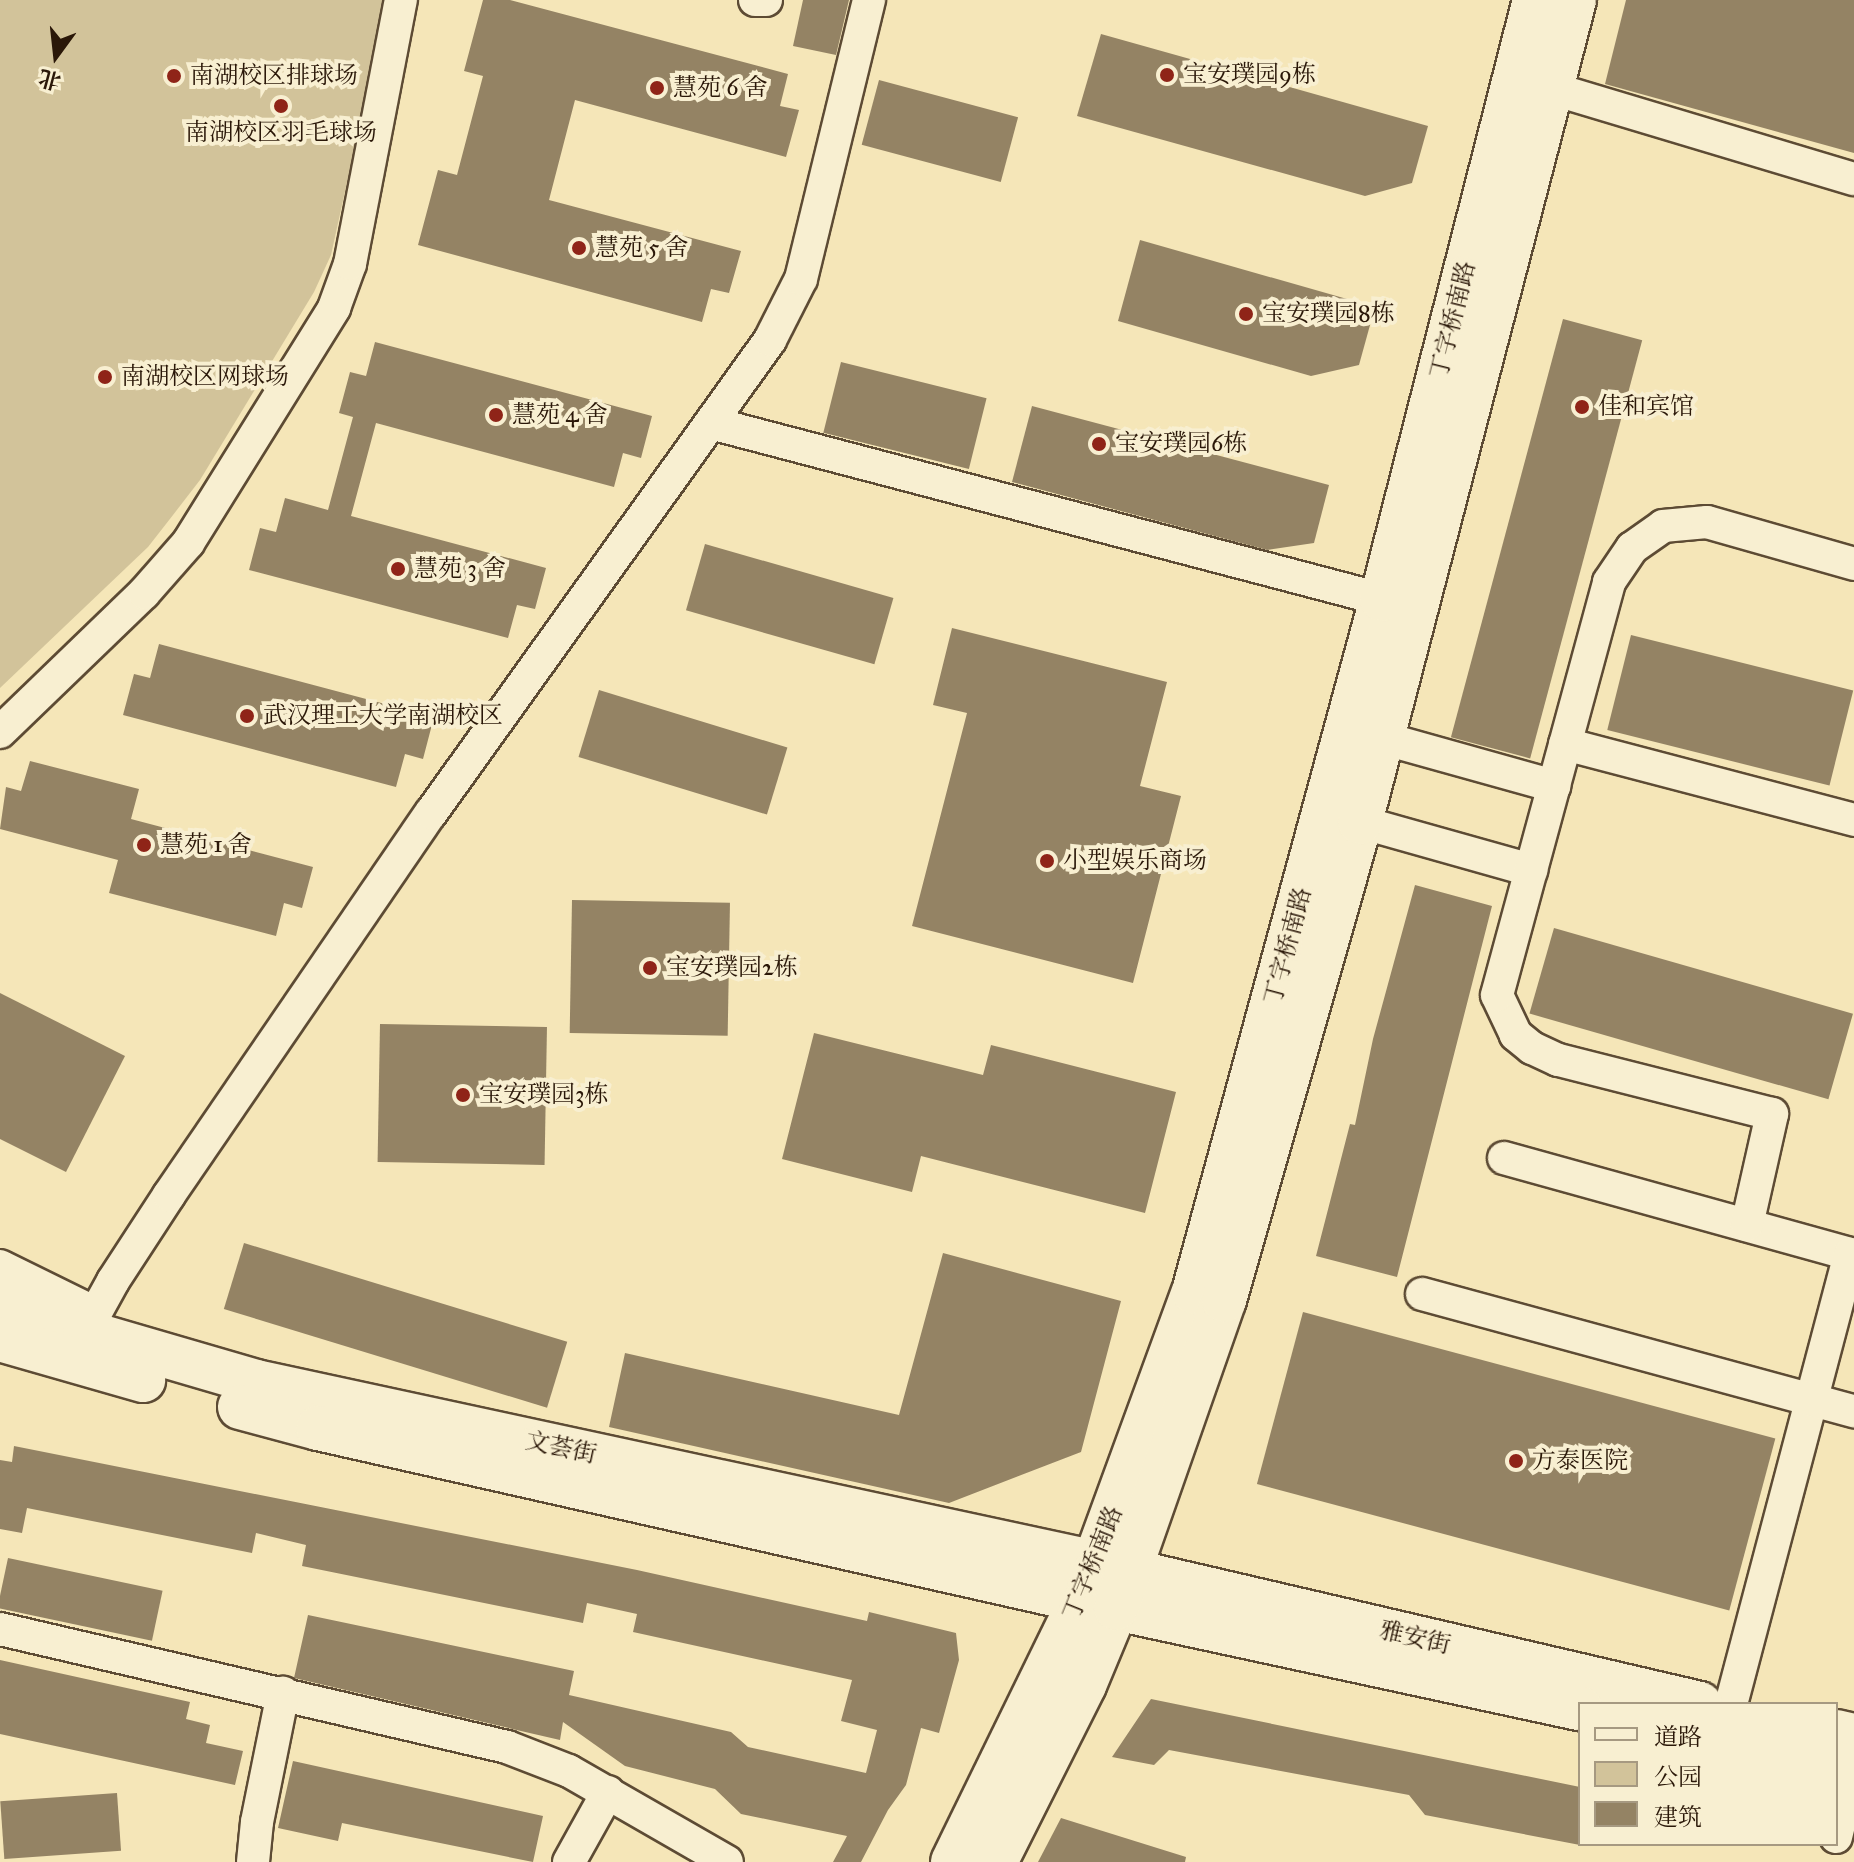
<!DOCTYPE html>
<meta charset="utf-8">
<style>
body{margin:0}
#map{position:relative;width:1854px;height:1862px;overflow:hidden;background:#f5e6b8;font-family:"IM FELL Great Primer","Noto Serif SC",serif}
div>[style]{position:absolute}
.green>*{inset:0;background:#d2c39a}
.building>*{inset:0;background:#948364;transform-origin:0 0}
.roads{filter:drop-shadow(2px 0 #5d4b34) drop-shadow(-2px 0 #5d4b34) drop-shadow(0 2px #5d4b34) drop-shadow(0 -2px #5d4b34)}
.street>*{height:32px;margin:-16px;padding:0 16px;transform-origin:16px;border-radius:16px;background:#f8efd1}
.secondary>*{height:44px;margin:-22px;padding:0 22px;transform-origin:22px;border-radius:22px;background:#f8efd1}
.dots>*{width:22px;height:22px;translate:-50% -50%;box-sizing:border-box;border:4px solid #f8efd1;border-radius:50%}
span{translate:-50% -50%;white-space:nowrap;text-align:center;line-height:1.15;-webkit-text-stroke:8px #f8efd1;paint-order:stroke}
.poi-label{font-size:24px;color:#2a1708}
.left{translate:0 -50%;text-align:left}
.street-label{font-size:24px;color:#2a1708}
.legend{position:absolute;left:1578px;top:1702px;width:260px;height:144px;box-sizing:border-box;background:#f8efd1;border:2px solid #a69981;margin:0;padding:10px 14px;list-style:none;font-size:24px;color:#2a1708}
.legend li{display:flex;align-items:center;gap:16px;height:40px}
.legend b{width:40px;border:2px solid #a69981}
.north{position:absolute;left:16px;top:16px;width:80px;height:80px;-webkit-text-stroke:6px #f8efd1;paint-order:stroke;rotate:195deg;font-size:22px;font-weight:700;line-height:32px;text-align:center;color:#2a1708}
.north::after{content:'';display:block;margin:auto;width:28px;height:36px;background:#2a1708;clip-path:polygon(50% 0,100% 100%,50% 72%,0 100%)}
</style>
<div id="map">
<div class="green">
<div style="clip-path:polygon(0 0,387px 0,331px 255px,314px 292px,200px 480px,173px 515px,148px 547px,0 688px)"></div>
</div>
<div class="building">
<div style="clip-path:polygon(483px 0,510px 0,788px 74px,780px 106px,799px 110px,786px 157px,575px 100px,549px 200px,741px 251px,729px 293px,711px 289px,702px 322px,418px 245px,438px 170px,457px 175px,483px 76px,464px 71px)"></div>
<div style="clip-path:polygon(803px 0,849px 0,836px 55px,793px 46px)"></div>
<div style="clip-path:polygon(1626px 0,1854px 0,1854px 153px,1605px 84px)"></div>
<div style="clip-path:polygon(1101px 34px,1428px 126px,1412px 183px,1365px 196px,1077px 116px)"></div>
<div style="left:879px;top:80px;width:144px;height:67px;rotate:15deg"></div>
<div style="clip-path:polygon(1140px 240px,1375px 307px,1359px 365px,1311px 376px,1118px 321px)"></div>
<div style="left:1563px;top:319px;width:82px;height:433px;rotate:15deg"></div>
<div style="clip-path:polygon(375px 342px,652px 416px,641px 458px,623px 453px,614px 487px,376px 423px,351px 516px,546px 568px,535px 609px,517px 605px,508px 638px,249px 570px,260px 528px,276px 532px,285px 498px,328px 510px,353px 417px,339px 413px,350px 372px,366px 376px)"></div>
<div style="left:841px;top:362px;width:150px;height:73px;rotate:14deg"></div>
<div style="clip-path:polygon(1032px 406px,1329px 485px,1314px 543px,1267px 550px,1012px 482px)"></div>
<div style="left:705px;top:544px;width:196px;height:69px;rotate:16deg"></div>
<div style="clip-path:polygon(952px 628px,1167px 682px,1140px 786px,1181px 796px,1133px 983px,912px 926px,967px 713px,933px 705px)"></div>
<div style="left:1631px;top:635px;width:229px;height:98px;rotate:14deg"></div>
<div style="clip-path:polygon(159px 644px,434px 717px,423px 759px,405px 754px,396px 787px,123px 715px,134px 674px,150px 678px)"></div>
<div style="left:599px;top:690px;width:197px;height:70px;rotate:17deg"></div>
<div style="clip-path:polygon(30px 761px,139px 789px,131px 819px,313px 867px,302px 908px,284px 903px,276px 936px,109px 893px,118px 860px,0 829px,6px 787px,21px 791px)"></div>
<div style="clip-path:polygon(1415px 885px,1492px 906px,1397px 1277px,1316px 1256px,1350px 1124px,1355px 1125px,1373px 1039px)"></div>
<div style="left:572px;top:900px;width:158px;height:133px;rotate:1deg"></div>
<div style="left:1554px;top:928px;width:311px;height:89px;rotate:16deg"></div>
<div style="clip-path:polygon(0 993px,125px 1056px,66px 1172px,0 1139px)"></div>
<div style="left:380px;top:1024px;width:167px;height:138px;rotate:1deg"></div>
<div style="clip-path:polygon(814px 1033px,983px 1075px,991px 1045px,1176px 1092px,1145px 1213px,921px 1156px,912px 1192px,782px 1159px)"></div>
<div style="left:244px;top:1243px;width:338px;height:69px;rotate:17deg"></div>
<div style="clip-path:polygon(943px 1253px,1121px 1301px,1081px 1452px,949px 1503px,609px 1427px,625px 1353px,899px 1415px)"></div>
<div style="left:1303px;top:1312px;width:489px;height:178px;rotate:15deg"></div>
<div style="clip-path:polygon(14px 1446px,637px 1570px,867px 1621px,869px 1612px,956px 1633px,959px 1660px,939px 1733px,921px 1728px,906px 1785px,888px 1810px,861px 1862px,833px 1862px,847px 1836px,741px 1814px,715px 1789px,625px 1766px,563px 1722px,560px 1740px,294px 1678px,308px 1615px,574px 1671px,569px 1695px,731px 1732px,748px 1747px,866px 1773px,877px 1730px,841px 1721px,852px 1680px,633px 1632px,637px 1614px,587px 1603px,583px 1623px,302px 1566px,306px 1545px,256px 1533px,252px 1553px,27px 1508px,22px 1533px,0 1529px,0 1460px,12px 1462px)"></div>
<div style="left:8px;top:1558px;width:158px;height:51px;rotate:12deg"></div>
<div style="clip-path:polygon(0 1660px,190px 1702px,186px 1719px,210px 1725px,206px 1743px,243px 1751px,235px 1785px,0 1734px)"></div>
<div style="clip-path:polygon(1151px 1699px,1580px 1787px,1580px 1845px,1425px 1815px,1409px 1795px,1169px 1750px,1154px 1765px,1112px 1757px)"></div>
<div style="clip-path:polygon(293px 1761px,543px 1816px,533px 1862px,342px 1823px,338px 1841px,278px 1828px)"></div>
<div style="left:117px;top:1793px;width:58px;height:117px;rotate:86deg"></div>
<div style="clip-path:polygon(1061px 1818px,1186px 1857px,1185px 1862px,1038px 1862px)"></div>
</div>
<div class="roads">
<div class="street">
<div style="left:755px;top:0;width:11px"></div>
<div style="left:1550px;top:88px;width:317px;rotate:16.7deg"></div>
<div style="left:711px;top:423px;width:712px;rotate:14.72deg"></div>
<div style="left:0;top:732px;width:200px;rotate:-44deg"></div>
<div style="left:144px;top:593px;width:67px;rotate:-48.7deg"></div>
<div style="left:188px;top:543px;width:277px;rotate:-58.1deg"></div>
<div style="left:334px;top:308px;width:47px;rotate:-70deg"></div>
<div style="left:350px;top:264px;width:269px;rotate:-79.1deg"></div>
<div style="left:1382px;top:738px;width:179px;rotate:15.6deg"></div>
<div style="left:1565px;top:744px;width:299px;rotate:14.7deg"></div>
<div style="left:1360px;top:822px;width:178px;rotate:15.7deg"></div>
<div style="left:1504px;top:1158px;width:359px;rotate:15.5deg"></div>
<div style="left:1850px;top:1254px;width:465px;rotate:104.8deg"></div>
<div style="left:1747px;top:1225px;width:114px;rotate:-77.3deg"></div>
<div style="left:1772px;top:1114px;width:221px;rotate:-165.8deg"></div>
<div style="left:1558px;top:1060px;width:29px;rotate:-155deg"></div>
<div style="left:1532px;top:1048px;width:21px;rotate:-141deg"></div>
<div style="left:1516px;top:1035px;width:44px;rotate:-115.4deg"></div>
<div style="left:1497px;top:995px;width:428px;rotate:-74.8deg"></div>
<div style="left:1609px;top:582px;width:41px;rotate:-55.9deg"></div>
<div style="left:1632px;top:548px;width:38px;rotate:-35deg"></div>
<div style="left:1663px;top:526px;width:44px;rotate:-5.2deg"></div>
<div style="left:1707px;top:522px;width:153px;rotate:15.9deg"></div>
<div style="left:0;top:1266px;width:106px;rotate:26.3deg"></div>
<div style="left:1422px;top:1294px;width:448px;rotate:15.2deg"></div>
<div style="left:85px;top:1332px;width:58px;rotate:-61.2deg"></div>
<div style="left:113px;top:1281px;width:103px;rotate:-56.9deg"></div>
<div style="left:169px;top:1195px;width:463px;rotate:-55.6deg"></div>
<div style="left:431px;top:813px;width:582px;rotate:-54.37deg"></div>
<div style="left:770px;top:340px;width:68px;rotate:-63.1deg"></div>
<div style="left:801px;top:279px;width:287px;rotate:-76.3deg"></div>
<div style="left:0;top:1629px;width:521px;rotate:13.1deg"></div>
<div style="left:507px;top:1747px;width:66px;rotate:21.2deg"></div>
<div style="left:569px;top:1771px;width:182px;rotate:29.9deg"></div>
<div style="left:1836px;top:1837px;width:71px;rotate:-76.2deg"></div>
<div style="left:253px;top:1862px;width:40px;rotate:-84.3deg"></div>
<div style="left:257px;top:1822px;width:132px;rotate:-78.6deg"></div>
<div style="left:569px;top:1862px;width:80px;rotate:-60.9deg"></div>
</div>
<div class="secondary">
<div style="left:0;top:1301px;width:90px;rotate:20deg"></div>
<div style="left:85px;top:1332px;width:178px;rotate:16.3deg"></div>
<div style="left:256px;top:1382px;width:858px;rotate:12.17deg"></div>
<div style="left:1095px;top:1563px;width:621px;rotate:13.12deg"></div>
<div style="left:0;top:1339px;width:149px;rotate:16deg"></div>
<div style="left:240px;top:1407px;width:81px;rotate:15.1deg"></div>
<div style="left:318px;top:1428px;width:818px;rotate:12.71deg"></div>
<div style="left:1116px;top:1608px;width:475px;rotate:12.2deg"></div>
<div style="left:1836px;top:1732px;width:18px;rotate:13deg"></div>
<div style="left:1836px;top:1764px;width:18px;rotate:13deg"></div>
<div style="left:953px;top:1862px;width:292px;rotate:-64deg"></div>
<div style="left:1081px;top:1600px;width:328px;rotate:-69.9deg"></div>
<div style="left:1194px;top:1292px;width:718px;rotate:-74.82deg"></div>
<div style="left:1382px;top:599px;width:618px;rotate:-75.67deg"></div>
<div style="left:995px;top:1862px;width:198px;rotate:-63.3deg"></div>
<div style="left:1084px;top:1685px;width:83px;rotate:-67.4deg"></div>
<div style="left:1116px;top:1608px;width:326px;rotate:-70.7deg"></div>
<div style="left:1224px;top:1300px;width:497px;rotate:-74.1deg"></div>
<div style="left:1360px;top:822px;width:849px;rotate:-75.41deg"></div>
</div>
</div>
<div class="dots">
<div style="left:1167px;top:75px;background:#8f2418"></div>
<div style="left:174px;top:76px;background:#8f2418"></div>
<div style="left:657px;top:88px;background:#8f2418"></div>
<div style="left:281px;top:106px;background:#8f2418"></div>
<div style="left:579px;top:248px;background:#8f2418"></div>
<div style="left:1246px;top:314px;background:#8f2418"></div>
<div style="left:105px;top:377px;background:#8f2418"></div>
<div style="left:1582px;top:407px;background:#8f2418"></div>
<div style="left:496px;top:415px;background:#8f2418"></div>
<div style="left:1099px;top:444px;background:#8f2418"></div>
<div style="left:398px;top:569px;background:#8f2418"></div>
<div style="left:247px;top:716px;background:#8f2418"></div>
<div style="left:144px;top:845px;background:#8f2418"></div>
<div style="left:1047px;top:861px;background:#8f2418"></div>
<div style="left:650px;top:968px;background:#8f2418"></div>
<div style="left:463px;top:1095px;background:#8f2418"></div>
<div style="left:1516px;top:1461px;background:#8f2418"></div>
</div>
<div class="poi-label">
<span class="left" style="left:1183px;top:75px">宝安璞园9栋</span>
<span class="left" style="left:190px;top:76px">南湖校区排球场</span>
<span class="left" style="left:673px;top:88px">慧苑 6 舍</span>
<span style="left:281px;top:133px">南湖校区羽毛球场</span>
<span class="left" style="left:595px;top:248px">慧苑 5 舍</span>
<span class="left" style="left:1262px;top:314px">宝安璞园8栋</span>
<span class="left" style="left:121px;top:377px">南湖校区网球场</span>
<span class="left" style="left:1598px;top:407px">佳和宾馆</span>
<span class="left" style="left:512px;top:415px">慧苑 4 舍</span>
<span class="left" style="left:1115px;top:444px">宝安璞园6栋</span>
<span class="left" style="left:414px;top:569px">慧苑 3 舍</span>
<span class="left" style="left:263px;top:716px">武汉理工大学南湖校区</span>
<span class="left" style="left:160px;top:845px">慧苑 1 舍</span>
<span class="left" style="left:1063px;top:861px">小型娱乐商场</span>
<span class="left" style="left:666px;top:968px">宝安璞园2栋</span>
<span class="left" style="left:479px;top:1095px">宝安璞园3栋</span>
<span class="left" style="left:1532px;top:1461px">方泰医院</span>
</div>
<div class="street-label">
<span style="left:1453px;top:320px;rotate:-76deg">丁字桥南路</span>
<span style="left:1288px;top:946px;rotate:-75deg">丁字桥南路</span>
<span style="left:561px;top:1448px;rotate:12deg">文荟街</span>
<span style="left:1093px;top:1563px;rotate:-68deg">丁字桥南路</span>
<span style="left:1415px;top:1638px;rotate:13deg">雅安街</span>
</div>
<ul class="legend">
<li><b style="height:10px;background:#f8efd1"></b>道路</li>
<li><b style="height:22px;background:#d2c39a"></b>公园</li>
<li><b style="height:22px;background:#948364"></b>建筑</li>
</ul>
<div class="north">北</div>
</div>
